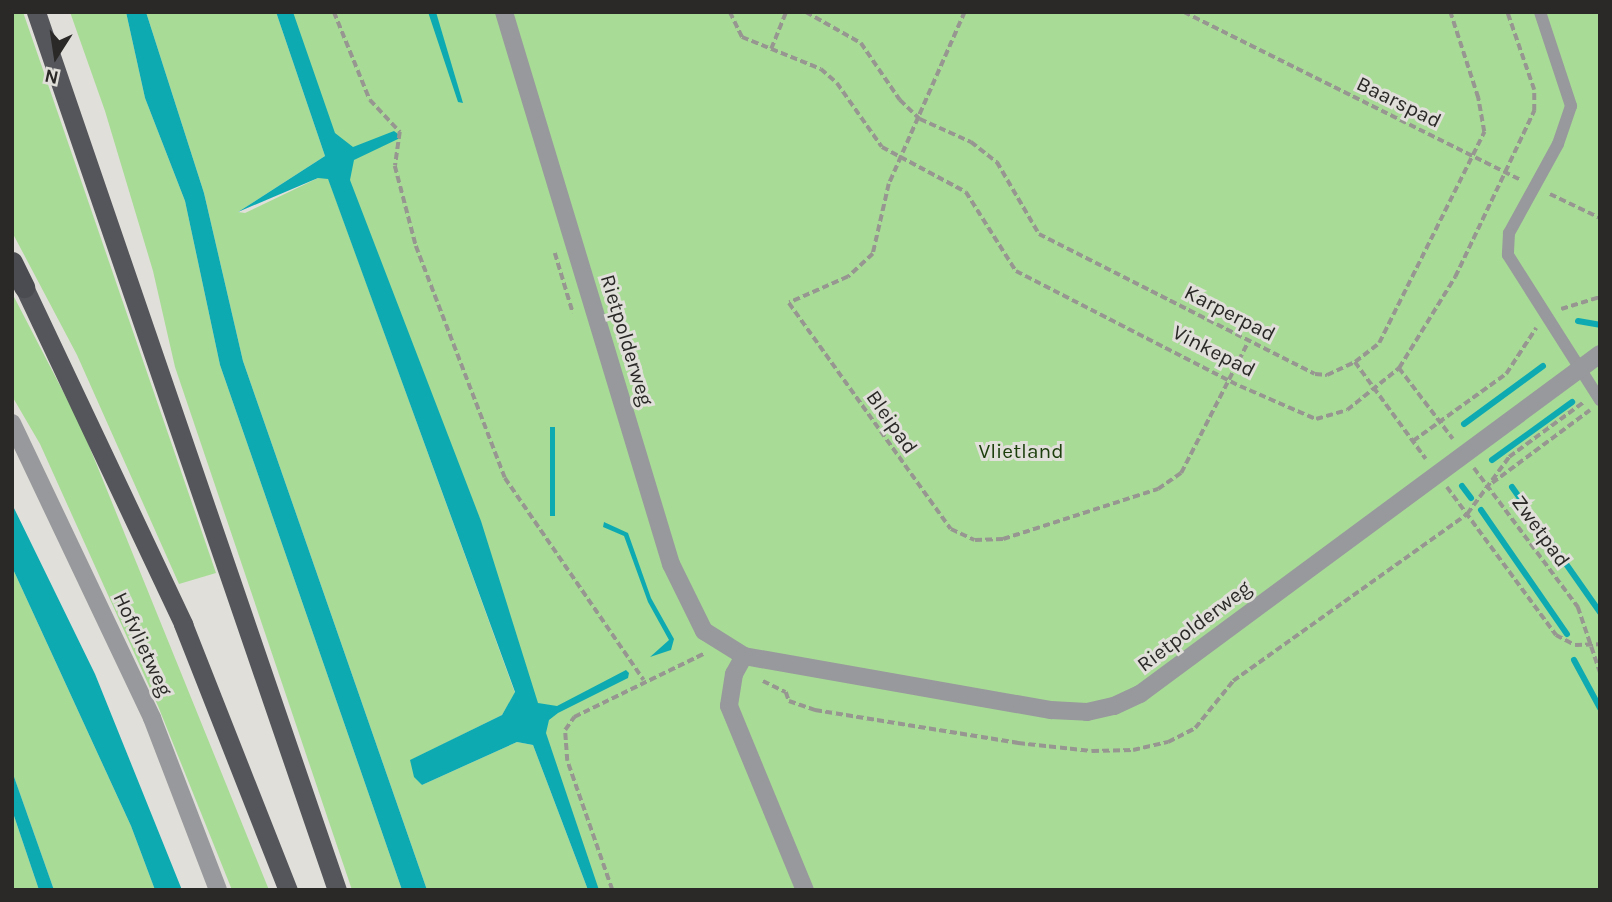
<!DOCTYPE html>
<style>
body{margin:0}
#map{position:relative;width:1612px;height:902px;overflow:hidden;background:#e1dfd9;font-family:Karla,sans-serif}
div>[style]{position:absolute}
.green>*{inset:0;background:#a8dc96}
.water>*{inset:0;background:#0eaab2;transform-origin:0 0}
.stream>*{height:6px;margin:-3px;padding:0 3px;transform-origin:3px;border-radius:3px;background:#0eaab2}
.path>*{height:3.5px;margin-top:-1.75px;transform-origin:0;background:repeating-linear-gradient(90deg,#979691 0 7px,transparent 0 10.5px)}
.service>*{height:12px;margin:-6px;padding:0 6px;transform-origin:6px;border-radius:6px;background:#98999c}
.minor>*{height:18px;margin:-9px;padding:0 9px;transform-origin:9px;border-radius:9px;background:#98999c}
.trunk>*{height:19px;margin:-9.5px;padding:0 9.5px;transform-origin:9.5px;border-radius:9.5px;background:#54565b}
.motorway>*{height:21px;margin:-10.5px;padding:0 10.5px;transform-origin:10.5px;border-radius:10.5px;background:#4a4c51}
span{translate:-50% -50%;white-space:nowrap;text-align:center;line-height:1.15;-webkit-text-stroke:6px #e1dfd9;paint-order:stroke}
.street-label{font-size:21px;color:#2a2927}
.park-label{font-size:21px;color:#1b3e0c}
.frame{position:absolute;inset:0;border:14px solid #2a2927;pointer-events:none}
.north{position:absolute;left:21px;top:21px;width:70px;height:70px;-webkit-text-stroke:5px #e1dfd9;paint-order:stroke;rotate:192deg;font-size:19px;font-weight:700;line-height:28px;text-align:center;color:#2a2927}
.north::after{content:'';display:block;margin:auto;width:24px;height:32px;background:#2a2927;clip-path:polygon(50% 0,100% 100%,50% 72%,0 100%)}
</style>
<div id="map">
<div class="green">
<div style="clip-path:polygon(12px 12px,23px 12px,41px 64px,216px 573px,179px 584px,77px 355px,12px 232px)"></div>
<div style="clip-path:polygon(70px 12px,126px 12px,145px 98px,185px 201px,220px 365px,402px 890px,352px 890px,175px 367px,153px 271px,105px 111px)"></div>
<div style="clip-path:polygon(146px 12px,276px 12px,325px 156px,238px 212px,245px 213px,318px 178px,328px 178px,515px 693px,502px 715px,411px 760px,422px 785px,517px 742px,533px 745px,588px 890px,427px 890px,243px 361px,204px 193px)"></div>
<div style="clip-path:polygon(289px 12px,1600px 12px,1600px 890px,594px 890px)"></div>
<div style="clip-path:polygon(12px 293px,81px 426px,269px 890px,232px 890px,158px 706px,40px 444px,12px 396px)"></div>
<div style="clip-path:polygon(12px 567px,131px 826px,155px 890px,54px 890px,12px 771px)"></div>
<div style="clip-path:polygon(12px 810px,39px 890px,12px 890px)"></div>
</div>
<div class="water">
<div style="clip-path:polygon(126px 12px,146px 12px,204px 193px,243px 361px,427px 890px,402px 890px,220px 365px,185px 201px,145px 98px)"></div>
<div style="clip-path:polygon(276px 12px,293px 12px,335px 133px,353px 147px,394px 131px,398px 134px,398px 139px,354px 160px,350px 180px,481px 521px,538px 703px,557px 706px,626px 670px,629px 673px,628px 678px,558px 713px,549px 720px,546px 733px,599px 890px,588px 890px,533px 745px,517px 742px,422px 785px,414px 777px,410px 760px,502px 715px,515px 692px,328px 179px,318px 178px,238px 212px,325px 156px)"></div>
<div style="clip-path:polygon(428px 12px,436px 12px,463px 103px,458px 102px)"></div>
<div style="left:550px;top:427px;width:5px;height:89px"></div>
<div style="clip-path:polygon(12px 504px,95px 674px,182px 890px,155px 890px,131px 826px,12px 567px)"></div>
<div style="clip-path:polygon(604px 522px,628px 533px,651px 598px,674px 639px,671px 650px,650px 657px,669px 640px,648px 602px,624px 536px,603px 527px)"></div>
<div style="clip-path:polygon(12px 771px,54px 890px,39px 890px,12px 810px)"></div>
</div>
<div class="stream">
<div style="left:1578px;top:321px;width:22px;rotate:10deg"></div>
<div style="left:1464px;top:424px;width:98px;rotate:-36.3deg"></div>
<div style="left:1492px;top:460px;width:99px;rotate:-35.9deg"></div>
<div style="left:1462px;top:486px;width:15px;rotate:53deg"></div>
<div style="left:1512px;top:487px;width:153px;rotate:54.9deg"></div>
<div style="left:1481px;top:510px;width:151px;rotate:55.3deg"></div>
<div style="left:1574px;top:660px;width:55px;rotate:61.6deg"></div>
</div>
<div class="path">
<div style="left:334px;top:12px;width:95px;rotate:67.8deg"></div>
<div style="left:370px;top:100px;width:44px;rotate:46.8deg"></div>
<div style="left:400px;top:132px;width:34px;rotate:98deg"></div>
<div style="left:395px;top:166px;width:83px;rotate:75.3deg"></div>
<div style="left:416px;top:246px;width:248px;rotate:69deg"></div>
<div style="left:505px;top:478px;width:245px;rotate:55.5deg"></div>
<div style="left:730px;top:12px;width:28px;rotate:64deg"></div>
<div style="left:742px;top:37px;width:85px;rotate:22.1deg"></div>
<div style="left:821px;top:69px;width:21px;rotate:41deg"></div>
<div style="left:837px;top:83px;width:78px;rotate:54.9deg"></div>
<div style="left:882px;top:147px;width:95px;rotate:28.2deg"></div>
<div style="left:966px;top:192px;width:93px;rotate:57.7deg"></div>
<div style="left:1016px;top:271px;width:252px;rotate:27.2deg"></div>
<div style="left:1240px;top:386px;width:83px;rotate:23.5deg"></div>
<div style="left:1316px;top:419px;width:32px;rotate:-16deg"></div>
<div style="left:1347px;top:410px;width:67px;rotate:-38.9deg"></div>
<div style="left:1399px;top:368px;width:107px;rotate:-58.4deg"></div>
<div style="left:1455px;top:277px;width:116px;rotate:-64.5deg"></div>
<div style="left:1505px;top:172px;width:68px;rotate:-64.6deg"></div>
<div style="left:1534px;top:111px;width:21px;rotate:-90deg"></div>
<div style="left:1534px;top:90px;width:83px;rotate:-109.1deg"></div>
<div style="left:806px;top:12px;width:63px;rotate:29.4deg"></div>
<div style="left:861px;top:43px;width:69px;rotate:55.6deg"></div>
<div style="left:900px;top:100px;width:28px;rotate:44deg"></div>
<div style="left:920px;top:119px;width:56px;rotate:24.3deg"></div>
<div style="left:971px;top:142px;width:33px;rotate:38deg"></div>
<div style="left:997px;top:162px;width:83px;rotate:59.7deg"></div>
<div style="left:1039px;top:234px;width:309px;rotate:26.9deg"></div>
<div style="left:1315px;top:374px;width:12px;rotate:5deg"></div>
<div style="left:1327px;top:375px;width:31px;rotate:-25deg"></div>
<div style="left:1355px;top:362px;width:31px;rotate:-38deg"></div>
<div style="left:1379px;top:343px;width:236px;rotate:-63.5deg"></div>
<div style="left:1484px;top:132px;width:35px;rotate:-100deg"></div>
<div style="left:1478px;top:98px;width:90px;rotate:-108deg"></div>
<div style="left:965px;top:12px;width:188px;rotate:113.8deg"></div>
<div style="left:889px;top:184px;width:72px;rotate:102.9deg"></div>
<div style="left:873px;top:254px;width:34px;rotate:137deg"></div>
<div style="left:848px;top:277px;width:64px;rotate:156.2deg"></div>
<div style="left:789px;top:303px;width:278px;rotate:54.4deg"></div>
<div style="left:951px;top:529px;width:26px;rotate:25deg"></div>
<div style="left:975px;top:540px;width:28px;rotate:-2deg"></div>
<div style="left:1003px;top:539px;width:163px;rotate:-17.9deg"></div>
<div style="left:1158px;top:489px;width:28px;rotate:-35deg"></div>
<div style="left:1181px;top:473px;width:149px;rotate:-62.9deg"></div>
<div style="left:1184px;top:12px;width:377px;rotate:26.5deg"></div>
<div style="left:771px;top:49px;width:40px;rotate:-68deg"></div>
<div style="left:1550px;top:194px;width:55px;rotate:25.6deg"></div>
<div style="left:555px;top:253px;width:63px;rotate:73.3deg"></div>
<div style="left:1561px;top:309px;width:41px;rotate:-17.1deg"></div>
<div style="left:1355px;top:362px;width:120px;rotate:53.8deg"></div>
<div style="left:1399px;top:368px;width:89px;rotate:52.7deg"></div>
<div style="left:1413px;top:441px;width:115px;rotate:-35.8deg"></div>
<div style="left:1506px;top:374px;width:55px;rotate:-56.9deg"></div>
<div style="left:1474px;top:468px;width:174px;rotate:53.2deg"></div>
<div style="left:1578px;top:607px;width:69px;rotate:71.3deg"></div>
<div style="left:1492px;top:483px;width:122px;rotate:-36.7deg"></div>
<div style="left:1447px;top:487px;width:184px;rotate:53.6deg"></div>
<div style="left:1556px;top:635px;width:21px;rotate:28deg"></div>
<div style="left:1575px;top:645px;width:25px;rotate:-2deg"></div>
<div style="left:763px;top:681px;width:25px;rotate:26deg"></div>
<div style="left:786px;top:692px;width:9px;rotate:72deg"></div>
<div style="left:789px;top:701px;width:28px;rotate:19deg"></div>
<div style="left:815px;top:710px;width:206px;rotate:9.2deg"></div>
<div style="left:1018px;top:743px;width:74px;rotate:6.2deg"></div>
<div style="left:1092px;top:751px;width:41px;rotate:-1.4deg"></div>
<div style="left:1133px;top:750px;width:36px;rotate:-13deg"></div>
<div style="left:1168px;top:742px;width:30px;rotate:-27deg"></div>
<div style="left:1195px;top:728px;width:60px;rotate:-51deg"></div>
<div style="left:1233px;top:681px;width:287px;rotate:-35.5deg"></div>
<div style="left:1467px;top:514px;width:71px;rotate:-53.6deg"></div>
<div style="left:1509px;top:457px;width:93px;rotate:-36.3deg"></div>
<div style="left:612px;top:890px;width:137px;rotate:-109.2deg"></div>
<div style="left:567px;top:761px;width:31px;rotate:-94deg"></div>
<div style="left:565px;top:730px;width:16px;rotate:-55deg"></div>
<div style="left:574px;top:717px;width:144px;rotate:-26deg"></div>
</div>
<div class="service">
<div style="left:1540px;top:12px;width:99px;rotate:71.7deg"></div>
<div style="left:1571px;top:106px;width:40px;rotate:108.9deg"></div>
<div style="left:1558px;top:144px;width:102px;rotate:118.8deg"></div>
<div style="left:1509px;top:233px;width:22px;rotate:93deg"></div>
<div style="left:1508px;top:255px;width:172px;rotate:57.6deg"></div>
</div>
<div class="minor">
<div style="left:504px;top:12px;width:577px;rotate:73.17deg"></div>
<div style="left:671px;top:564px;width:75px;rotate:63.8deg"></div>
<div style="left:704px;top:631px;width:47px;rotate:32deg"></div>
<div style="left:744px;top:656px;width:312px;rotate:10deg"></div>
<div style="left:1051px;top:710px;width:36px;rotate:3deg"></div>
<div style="left:1087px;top:712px;width:28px;rotate:-13deg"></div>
<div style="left:1114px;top:706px;width:29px;rotate:-25deg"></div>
<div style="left:1140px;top:694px;width:572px;rotate:-36.47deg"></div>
<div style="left:12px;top:423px;width:327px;rotate:64.6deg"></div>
<div style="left:152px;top:718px;width:184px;rotate:69deg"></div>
<div style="left:744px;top:656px;width:21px;rotate:119deg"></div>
<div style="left:734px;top:674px;width:32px;rotate:99deg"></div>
<div style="left:729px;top:706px;width:199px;rotate:67.6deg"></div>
</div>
<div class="trunk">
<div style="left:36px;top:12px;width:928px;rotate:71.08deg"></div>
<div style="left:24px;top:287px;width:373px;rotate:64.7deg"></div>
<div style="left:183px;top:624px;width:286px;rotate:68.5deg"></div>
</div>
<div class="motorway">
<div style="left:12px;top:262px;width:28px;rotate:64deg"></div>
</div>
<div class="street-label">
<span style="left:1399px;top:102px;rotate:26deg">Baarspad</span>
<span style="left:1230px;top:313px;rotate:27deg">Karperpad</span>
<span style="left:627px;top:340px;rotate:73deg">Rietpolderweg</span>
<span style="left:1214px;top:351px;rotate:27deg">Vinkepad</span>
<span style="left:892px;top:422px;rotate:55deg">Bleipad</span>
<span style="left:1541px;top:531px;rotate:54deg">Zwetpad</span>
<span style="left:1194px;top:626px;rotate:-37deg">Rietpolderweg</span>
<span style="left:143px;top:644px;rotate:65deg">Hofvlietweg</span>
</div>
<div class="park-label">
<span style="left:1021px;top:451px">Vlietland</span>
</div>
<div class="frame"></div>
<div class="north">N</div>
</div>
